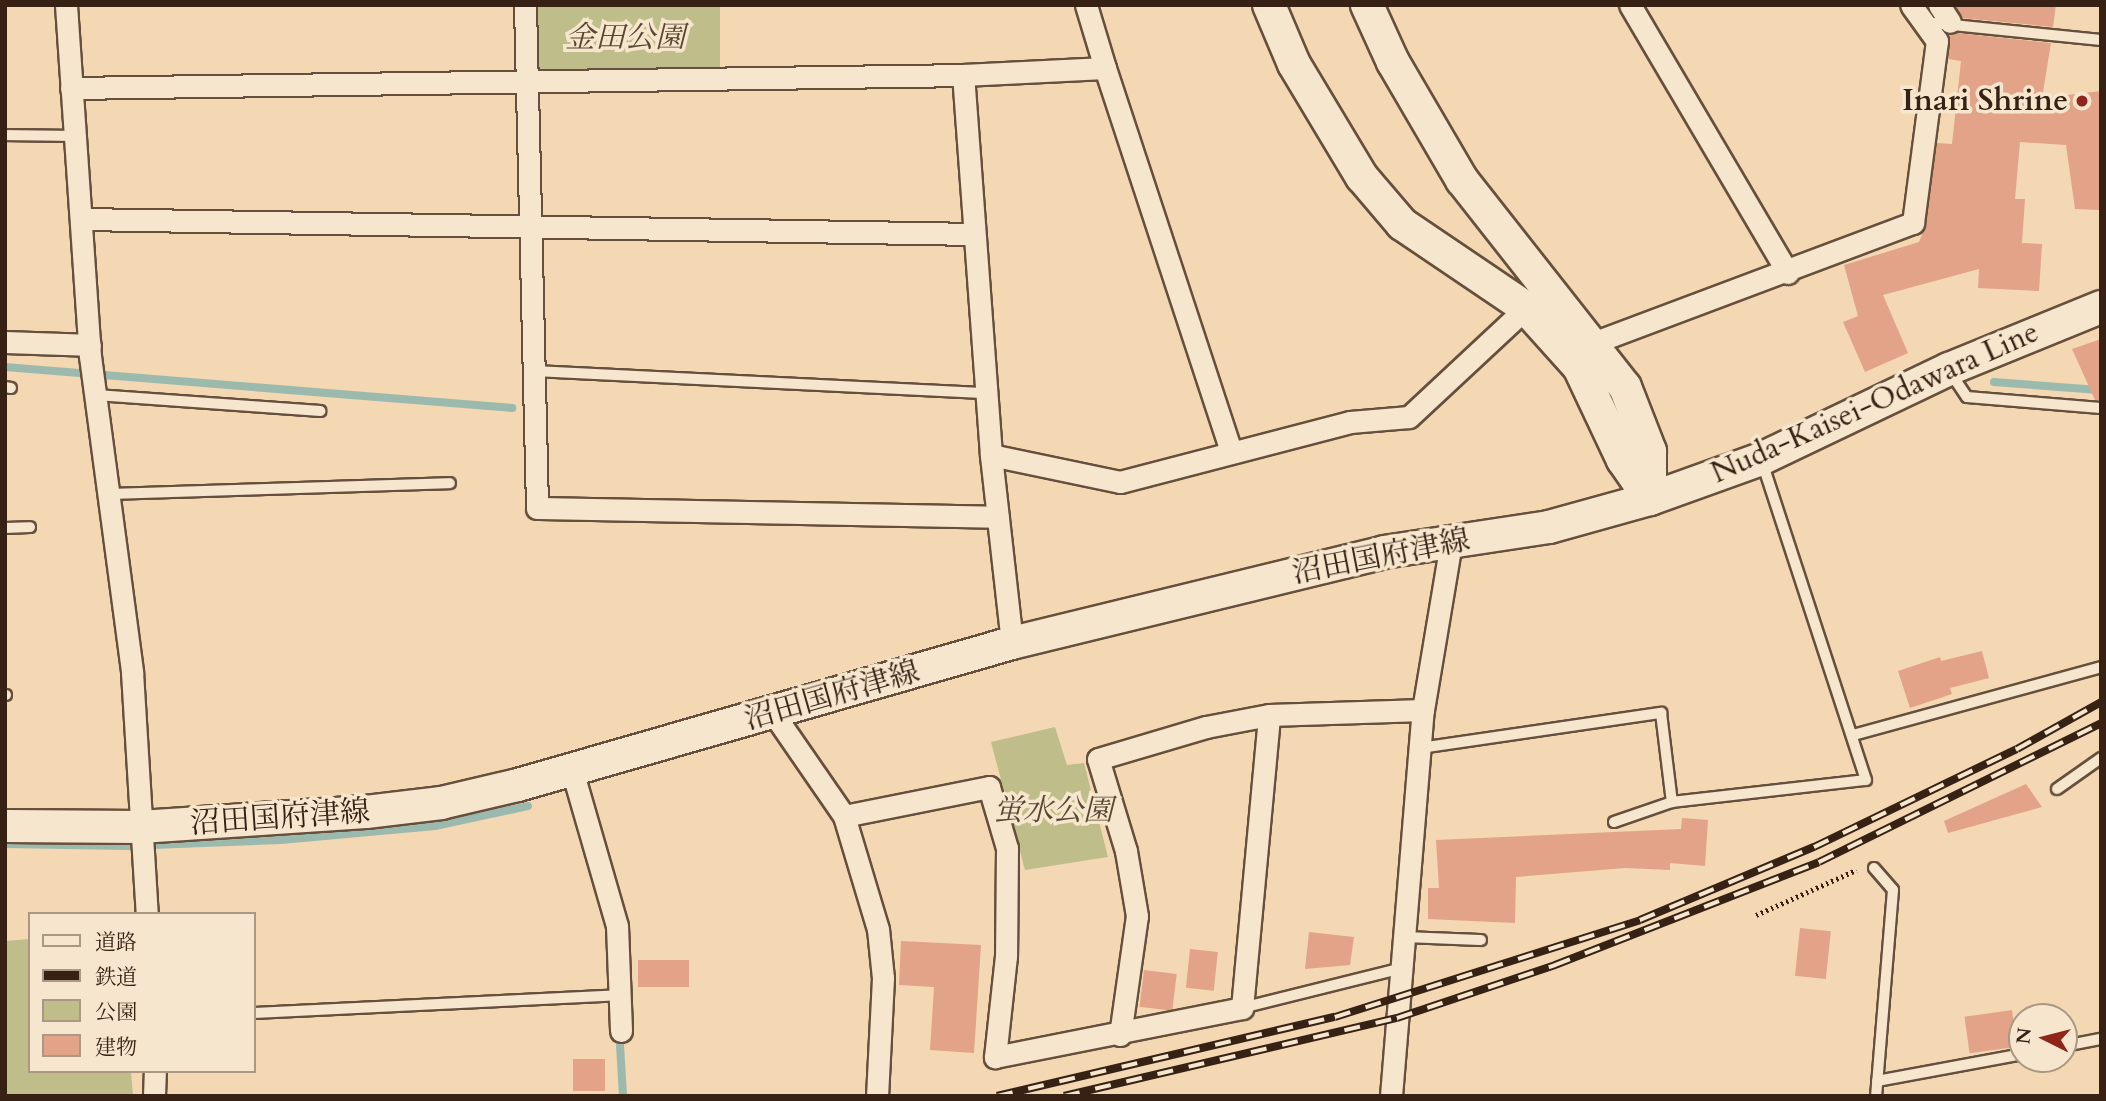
<!DOCTYPE html>
<meta charset="utf-8">
<style>
body{margin:0}
#map{position:relative;width:2106px;height:1101px;overflow:hidden;background:#f3d8b3;font-family:Cardo,"Noto Serif JP",serif}
div>[style]{position:absolute}
.green>*{inset:0;background:#bfbd89;transform-origin:0 0}
.stream>*{height:8px;margin:-4px;padding:0 4px;transform-origin:4px;border-radius:4px;background:#9bbaad}
.building>*{inset:0;background:#e2a388;transform-origin:0 0}
.path>*{height:4.5px;margin-top:-2.25px;transform-origin:0;background:repeating-linear-gradient(90deg,#372114 0 2px,transparent 0 5.5px)}
.roads{filter:drop-shadow(2px 0 #664f3c) drop-shadow(-2px 0 #664f3c) drop-shadow(0 2px #664f3c) drop-shadow(0 -2px #664f3c)}
.service>*{height:10px;margin:-5px;padding:0 5px;transform-origin:5px;border-radius:5px;background:#f7e6ce}
.minor>*{height:21px;margin:-10.5px;padding:0 10.5px;transform-origin:10.5px;border-radius:10.5px;background:#f7e6ce}
.secondary>*{height:32px;margin:-16px;padding:0 16px;transform-origin:16px;border-radius:16px;background:#f7e6ce}
.rail>*{height:8px;margin-top:-4px;transform-origin:0;background:repeating-linear-gradient(90deg,#f7e6ce 0 16px,#372114 0 32px);box-sizing:border-box;border-block:2px solid #372114}
.dots>*{width:19px;height:19px;translate:-50% -50%;box-sizing:border-box;border:4px solid #f7e6ce;border-radius:50%}
span{translate:-50% -50%;white-space:nowrap;text-align:center;line-height:1.15;-webkit-text-stroke:7px #f7e6ce;paint-order:stroke}
.park-label{font-size:30px;color:#594831;font-style:italic}
.poi-label{font-size:30px;color:#372114;font-weight:700}
.right{translate:-100% -50%;text-align:right}
.street-label{font-size:30px;color:#372114}
.frame{position:absolute;inset:0;border:7px solid #372114;pointer-events:none}
.legend{position:absolute;left:28px;top:912px;width:228px;height:161px;box-sizing:border-box;background:#f7e6ce;border:2px solid #aa9784;margin:0;padding:9px 12px;list-style:none;font-size:21px;color:#372114}
.legend li{display:flex;align-items:center;gap:14px;height:35px}
.legend b{width:35px;border:2px solid #aa9784}
.north{position:absolute;left:2008px;top:1003px;width:70px;height:70px;box-sizing:border-box;background:#f7e6ce;border:2px solid #aa9784;border-radius:50%;rotate:276deg;font-size:19px;font-weight:700;line-height:28px;text-align:center;color:#372114}
.north::after{content:'';display:block;margin:auto;width:24px;height:32px;background:#8f2418;clip-path:polygon(50% 0,100% 100%,50% 72%,0 100%)}
</style>
<div id="map">
<div class="green">
<div style="left:533px;top:5px;width:187px;height:67px"></div>
<div style="clip-path:polygon(1055px 727px,1067px 765px,1084px 763px,1108px 857px,1025px 870px,991px 742px)"></div>
<div style="clip-path:polygon(30px 939px,30px 1071px,131px 1071px,133px 1096px,5px 1096px,5px 941px)"></div>
</div>
<div class="stream">
<div style="left:5px;top:367px;width:509px;rotate:4.62deg"></div>
<div style="left:1994px;top:382px;width:105px;rotate:4.4deg"></div>
<div style="left:5px;top:844px;width:122px;rotate:0.9deg"></div>
<div style="left:127px;top:846px;width:154px;rotate:-2.2deg"></div>
<div style="left:281px;top:840px;width:155px;rotate:-5.2deg"></div>
<div style="left:435px;top:826px;width:95px;rotate:-12.1deg"></div>
<div style="left:620px;top:1045px;width:51px;rotate:86.6deg"></div>
</div>
<div class="building">
<div style="clip-path:polygon(1955px 5px,2056px 5px,2053px 27px,1962px 18px)"></div>
<div style="clip-path:polygon(1957px 33px,2051px 43px,2042px 98px,2101px 91px,2101px 210px,2075px 209px,2066px 145px,2020px 142px,2015px 199px,2025px 199px,2022px 243px,2042px 244px,2039px 291px,1978px 288px,1979px 269px,1883px 295px,1908px 353px,1865px 372px,1843px 322px,1858px 316px,1844px 265px,1919px 242px,1926px 225px,1937px 143px,1952px 144px,1961px 61px,1948px 59px,1950px 35px)"></div>
<div style="clip-path:polygon(2101px 339px,2101px 400px,2095px 400px,2072px 349px)"></div>
<div style="clip-path:polygon(1982px 651px,1989px 678px,1950px 688px,1952px 694px,1910px 708px,1898px 671px,1940px 657px,1941px 661px)"></div>
<div style="clip-path:polygon(2026px 784px,2042px 807px,1948px 833px,1944px 821px)"></div>
<div style="clip-path:polygon(1682px 818px,1708px 820px,1705px 866px,1670px 863px,1670px 870px,1625px 868px,1516px 877px,1515px 923px,1428px 919px,1428px 888px,1439px 888px,1436px 840px,1681px 829px)"></div>
<div style="left:1800px;top:928px;width:31px;height:48px;rotate:6deg"></div>
<div style="clip-path:polygon(1309px 932px,1354px 937px,1350px 965px,1305px 969px)"></div>
<div style="clip-path:polygon(901px 941px,981px 945px,974px 1053px,930px 1050px,934px 987px,899px 985px)"></div>
<div style="left:1190px;top:949px;width:28px;height:39px;rotate:6deg"></div>
<div style="left:638px;top:960px;width:51px;height:27px"></div>
<div style="left:1144px;top:970px;width:33px;height:37px;rotate:7deg"></div>
<div style="left:2012px;top:1010px;width:37px;height:48px;rotate:82deg"></div>
<div style="left:573px;top:1059px;width:32px;height:32px"></div>
</div>
<div class="path">
<div style="left:1756px;top:915px;width:110px;rotate:-24.2deg"></div>
</div>
<div class="roads">
<div class="service">
<div style="left:1923px;top:22px;width:179px;rotate:5.8deg"></div>
<div style="left:5px;top:135px;width:69px;rotate:0.8deg"></div>
<div style="left:534px;top:371px;width:454px;rotate:2.8deg"></div>
<div style="left:1950px;top:372px;width:30px;rotate:56deg"></div>
<div style="left:1967px;top:397px;width:134px;rotate:4.7deg"></div>
<div style="left:5px;top:387px;width:6px;rotate:9deg"></div>
<div style="left:96px;top:395px;width:225px;rotate:4.1deg"></div>
<div style="left:107px;top:494px;width:343px;rotate:-1.8deg"></div>
<div style="left:5px;top:528px;width:25px;rotate:-2deg"></div>
<div style="left:5px;top:695px;width:1px"></div>
<div style="left:1853px;top:735px;width:257px;rotate:-15.3deg"></div>
<div style="left:1420px;top:748px;width:244px;rotate:-8.3deg"></div>
<div style="left:1661px;top:713px;width:90px;rotate:83deg"></div>
<div style="left:2057px;top:789px;width:54px;rotate:-35.2deg"></div>
<div style="left:1614px;top:822px;width:61px;rotate:-19deg"></div>
<div style="left:1672px;top:802px;width:195px;rotate:-6.5deg"></div>
<div style="left:1866px;top:780px;width:335px;rotate:-108.1deg"></div>
<div style="left:1874px;top:868px;width:29px;rotate:49deg"></div>
<div style="left:1893px;top:890px;width:207px;rotate:94.7deg"></div>
<div style="left:1403px;top:937px;width:78px;rotate:2.2deg"></div>
<div style="left:1242px;top:1008px;width:162px;rotate:-14deg"></div>
<div style="left:254px;top:1013px;width:365px;rotate:-2.8deg"></div>
<div style="left:2064px;top:1046px;width:38px;rotate:-11deg"></div>
<div style="left:1877px;top:1081px;width:147px;rotate:-10.5deg"></div>
</div>
<div class="minor">
<div style="left:66px;top:5px;width:352px;rotate:86.1deg"></div>
<div style="left:90px;top:356px;width:319px;rotate:82.4deg"></div>
<div style="left:132px;top:672px;width:242px;rotate:86.5deg"></div>
<div style="left:525px;top:5px;width:503px;rotate:88.63deg"></div>
<div style="left:537px;top:508px;width:461px;rotate:1.1deg"></div>
<div style="left:1630px;top:5px;width:311px;rotate:59.5deg"></div>
<div style="left:1939px;top:5px;width:20px;rotate:57deg"></div>
<div style="left:1105px;top:68px;width:404px;rotate:71.8deg"></div>
<div style="left:71px;top:88px;width:892px;rotate:-0.83deg"></div>
<div style="left:81px;top:219px;width:893px;rotate:0.96deg"></div>
<div style="left:5px;top:342px;width:85px;rotate:2deg"></div>
<div style="left:1593px;top:343px;width:342px;rotate:-20.6deg"></div>
<div style="left:1913px;top:223px;width:184px;rotate:-82.5deg"></div>
<div style="left:1937px;top:41px;width:44px;rotate:-125.8deg"></div>
<div style="left:991px;top:455px;width:132px;rotate:11.8deg"></div>
<div style="left:1120px;top:482px;width:238px;rotate:-14.6deg"></div>
<div style="left:1350px;top:422px;width:59px;rotate:-4.8deg"></div>
<div style="left:1409px;top:417px;width:160px;rotate:-43deg"></div>
<div style="left:1012px;top:643px;width:189px;rotate:-96.4deg"></div>
<div style="left:991px;top:455px;width:381px;rotate:-94.2deg"></div>
<div style="left:963px;top:75px;width:142px;rotate:-2.8deg"></div>
<div style="left:1105px;top:68px;width:66px;rotate:-106.8deg"></div>
<div style="left:773px;top:713px;width:125px;rotate:55.4deg"></div>
<div style="left:844px;top:816px;width:118px;rotate:73.3deg"></div>
<div style="left:878px;top:929px;width:49px;rotate:84.2deg"></div>
<div style="left:883px;top:978px;width:118px;rotate:92.9deg"></div>
<div style="left:572px;top:770px;width:162px;rotate:73.9deg"></div>
<div style="left:617px;top:926px;width:105px;rotate:87.8deg"></div>
<div style="left:844px;top:816px;width:148px;rotate:-11.3deg"></div>
<div style="left:989px;top:787px;width:64px;rotate:73.6deg"></div>
<div style="left:1007px;top:848px;width:108px;rotate:90.5deg"></div>
<div style="left:1006px;top:956px;width:102px;rotate:96.2deg"></div>
<div style="left:995px;top:1057px;width:252px;rotate:-11.2deg"></div>
<div style="left:1242px;top:1008px;width:294px;rotate:-84.7deg"></div>
<div style="left:1120px;top:1035px;width:120px;rotate:-81.9deg"></div>
<div style="left:1137px;top:916px;width:66px;rotate:-99.6deg"></div>
<div style="left:1126px;top:851px;width:96px;rotate:-106.9deg"></div>
<div style="left:1098px;top:759px;width:113px;rotate:-16.5deg"></div>
<div style="left:1206px;top:727px;width:64px;rotate:-10.8deg"></div>
<div style="left:1269px;top:715px;width:154px;rotate:-1.9deg"></div>
<div style="left:154px;top:1096px;width:25px;rotate:-88deg"></div>
<div style="left:1391px;top:1096px;width:387px;rotate:-85.3deg"></div>
<div style="left:1423px;top:710px;width:169px;rotate:-80.5deg"></div>
</div>
<div class="secondary">
<div style="left:1269px;top:5px;width:64px;rotate:67deg"></div>
<div style="left:1294px;top:64px;width:132px;rotate:59deg"></div>
<div style="left:1362px;top:177px;width:62px;rotate:49.6deg"></div>
<div style="left:1402px;top:224px;width:150px;rotate:34.1deg"></div>
<div style="left:1526px;top:308px;width:79px;rotate:48.1deg"></div>
<div style="left:1579px;top:367px;width:103px;rotate:64.7deg"></div>
<div style="left:1623px;top:460px;width:47px;rotate:55.3deg"></div>
<div style="left:1367px;top:5px;width:63px;rotate:65.5deg"></div>
<div style="left:1393px;top:62px;width:137px;rotate:59.7deg"></div>
<div style="left:1462px;top:180px;width:263px;rotate:51.8deg"></div>
<div style="left:1625px;top:387px;width:69px;rotate:68.7deg"></div>
<div style="left:1650px;top:451px;width:48px;rotate:90deg"></div>
<div style="left:5px;top:826px;width:135px;rotate:0.4deg"></div>
<div style="left:140px;top:827px;width:226px;rotate:-3.8deg"></div>
<div style="left:366px;top:812px;width:76px;rotate:-6.8deg"></div>
<div style="left:441px;top:803px;width:79px;rotate:-13.2deg"></div>
<div style="left:518px;top:785px;width:514px;rotate:-16.04deg"></div>
<div style="left:1012px;top:643px;width:383px;rotate:-13.7deg"></div>
<div style="left:1384px;top:552px;width:167px;rotate:-8.6deg"></div>
<div style="left:1549px;top:527px;width:105px;rotate:-15.5deg"></div>
<div style="left:1650px;top:499px;width:118px;rotate:-19.8deg"></div>
<div style="left:1761px;top:459px;width:208px;rotate:-25.6deg"></div>
<div style="left:1949px;top:369px;width:164px;rotate:-22.2deg"></div>
</div>
</div>
<div class="rail">
<div style="left:997px;top:1096px;width:347px;rotate:-13.2deg"></div>
<div style="left:1335px;top:1017px;width:320px;rotate:-17.6deg"></div>
<div style="left:1640px;top:920px;width:189px;rotate:-22.8deg"></div>
<div style="left:1814px;top:847px;width:225px;rotate:-25.8deg"></div>
<div style="left:2017px;top:749px;width:96px;rotate:-29.2deg"></div>
<div style="left:1064px;top:1096px;width:342px;rotate:-13.2deg"></div>
<div style="left:1397px;top:1018px;width:167px;rotate:-18.5deg"></div>
<div style="left:1555px;top:965px;width:283px;rotate:-21.3deg"></div>
<div style="left:1819px;top:862px;width:314px;rotate:-26.2deg"></div>
</div>
<div class="dots">
<div style="left:2082px;top:101px;background:#8f2418"></div>
</div>
<div class="park-label">
<span style="left:625px;top:38px">金田公園</span>
<span style="left:1053px;top:811px">蛍水公園</span>
</div>
<div class="poi-label">
<span class="right" style="left:2068px;top:101px">Inari Shrine</span>
</div>
<div class="street-label">
<span style="left:1875px;top:403px;rotate:-24deg">Nuda-Kaisei-Odawara Line</span>
<span style="left:1381px;top:557px;rotate:-11deg">沼田国府津線</span>
<span style="left:832px;top:696px;rotate:-16deg">沼田国府津線</span>
<span style="left:280px;top:818px;rotate:-4deg">沼田国府津線</span>
</div>
<div class="frame"></div>
<ul class="legend">
<li><b style="height:9px;background:#f7e6ce"></b>道路</li>
<li><b style="height:9px;background:#372114"></b>鉄道</li>
<li><b style="height:19px;background:#bfbd89"></b>公園</li>
<li><b style="height:19px;background:#e2a388"></b>建物</li>
</ul>
<div class="north">N</div>
</div>
